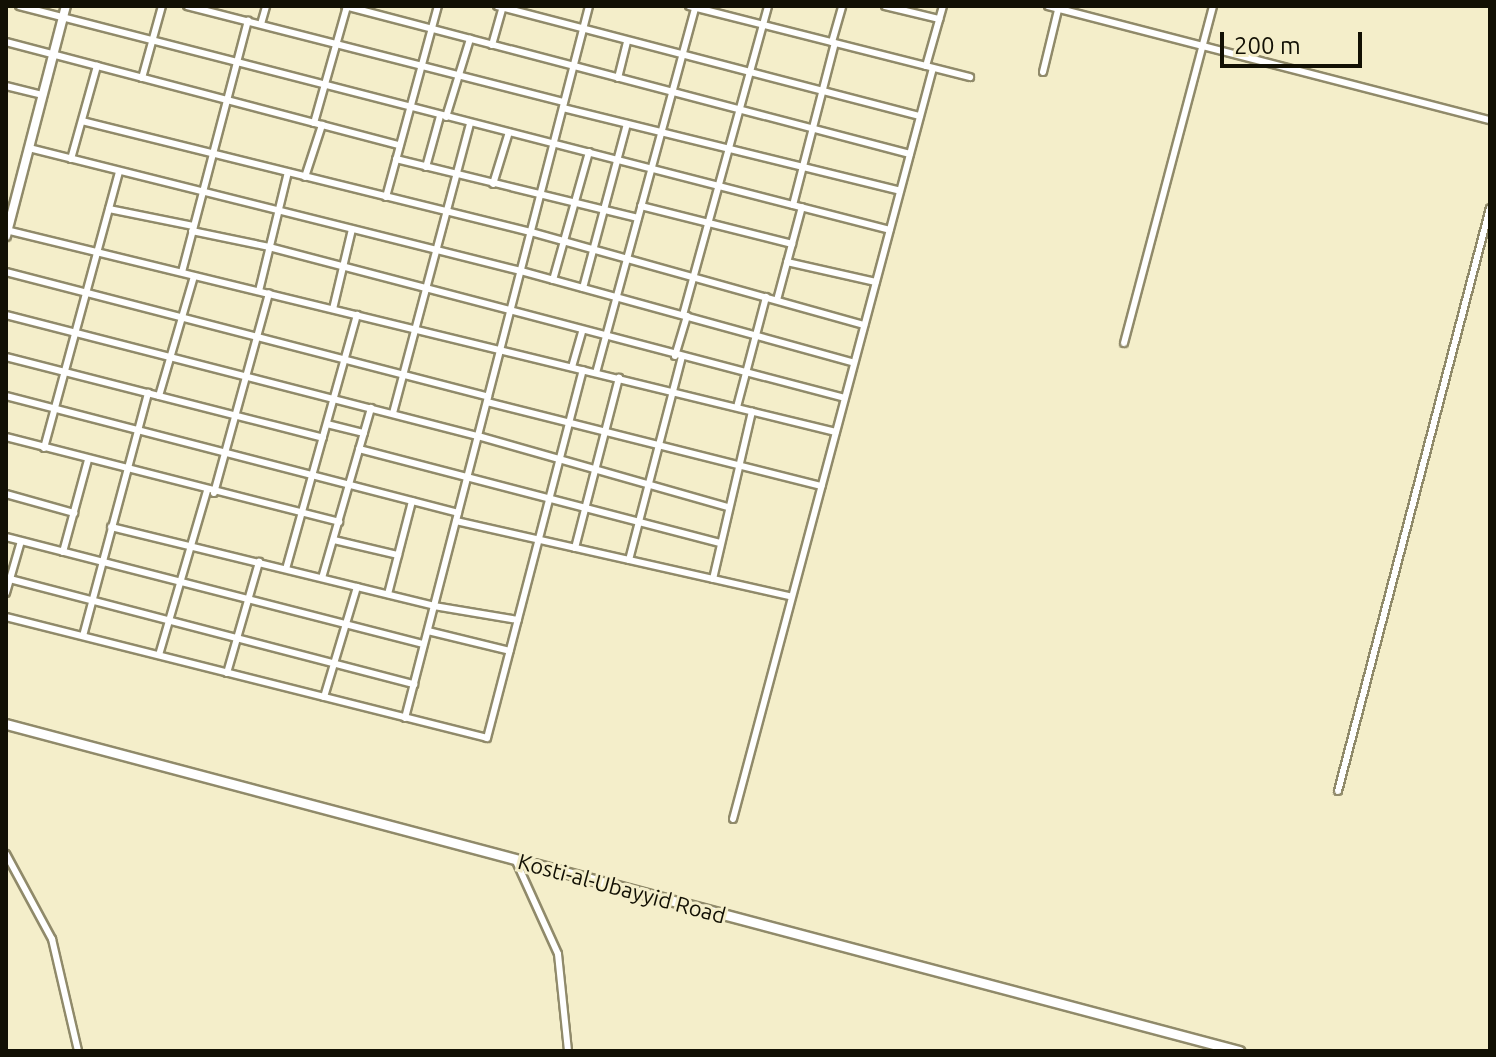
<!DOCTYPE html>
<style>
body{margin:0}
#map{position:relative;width:1496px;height:1057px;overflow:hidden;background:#f4eeca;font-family:Ubuntu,sans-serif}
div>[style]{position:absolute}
.roads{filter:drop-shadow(2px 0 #908a6a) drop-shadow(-2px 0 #908a6a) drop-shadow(0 2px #908a6a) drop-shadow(0 -2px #908a6a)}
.minor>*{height:6px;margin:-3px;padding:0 3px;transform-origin:3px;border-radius:3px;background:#fff}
.major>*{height:8px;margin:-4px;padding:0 4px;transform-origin:4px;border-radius:4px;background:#fff}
.highway>*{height:9px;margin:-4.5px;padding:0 4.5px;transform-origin:4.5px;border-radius:4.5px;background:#fff}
span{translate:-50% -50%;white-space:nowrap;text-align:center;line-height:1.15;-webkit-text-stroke:6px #f4eeca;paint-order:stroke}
.street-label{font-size:22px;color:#121004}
.frame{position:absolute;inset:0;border:8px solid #121004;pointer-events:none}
.scale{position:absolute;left:1220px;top:32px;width:142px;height:36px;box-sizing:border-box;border:4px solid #121004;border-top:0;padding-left:10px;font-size:24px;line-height:28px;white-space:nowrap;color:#121004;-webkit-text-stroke:6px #f4eeca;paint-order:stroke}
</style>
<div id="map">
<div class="roads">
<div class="minor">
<div style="left:19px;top:6px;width:899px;rotate:14.42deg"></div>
<div style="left:187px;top:6px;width:389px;rotate:14.3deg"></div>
<div style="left:345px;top:6px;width:584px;rotate:14.68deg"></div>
<div style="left:497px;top:6px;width:437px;rotate:14.6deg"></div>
<div style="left:689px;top:6px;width:290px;rotate:14.2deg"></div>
<div style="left:885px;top:6px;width:56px;rotate:13.5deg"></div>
<div style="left:1048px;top:6px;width:456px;rotate:14.5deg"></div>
<div style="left:261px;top:24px;width:19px;rotate:-74deg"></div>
<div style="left:6px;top:42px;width:407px;rotate:14.7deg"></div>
<div style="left:832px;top:42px;width:37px;rotate:-74deg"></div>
<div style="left:492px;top:45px;width:41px;rotate:-74.2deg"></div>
<div style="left:926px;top:66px;width:62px;rotate:-74.2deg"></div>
<div style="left:1043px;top:72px;width:68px;rotate:-76.4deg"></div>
<div style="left:142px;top:78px;width:75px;rotate:-74.5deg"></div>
<div style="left:618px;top:78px;width:38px;rotate:-76deg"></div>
<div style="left:6px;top:86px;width:37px;rotate:14deg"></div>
<div style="left:563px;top:108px;width:347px;rotate:13.8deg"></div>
<div style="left:446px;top:117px;width:82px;rotate:-72.9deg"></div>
<div style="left:82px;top:121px;width:463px;rotate:13.9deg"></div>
<div style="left:531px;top:232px;width:346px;rotate:15.6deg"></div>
<div style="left:314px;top:123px;width:122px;rotate:-74.2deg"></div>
<div style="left:29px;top:148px;width:507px;rotate:14.04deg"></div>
<div style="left:521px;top:271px;width:345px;rotate:15.4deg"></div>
<div style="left:71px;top:159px;width:97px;rotate:-74.4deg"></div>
<div style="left:396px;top:159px;width:249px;rotate:13.7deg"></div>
<div style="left:426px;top:167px;width:53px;rotate:-74.6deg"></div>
<div style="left:305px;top:177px;width:55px;rotate:-71.9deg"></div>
<div style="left:493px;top:184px;width:54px;rotate:-72.9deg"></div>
<div style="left:386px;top:197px;width:198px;rotate:-74.8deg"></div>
<div style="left:793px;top:205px;width:167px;rotate:-75.5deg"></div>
<div style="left:641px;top:206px;width:156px;rotate:14.1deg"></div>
<div style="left:109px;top:209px;width:86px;rotate:11.4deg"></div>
<div style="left:6px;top:230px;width:854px;rotate:13.68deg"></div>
<div style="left:192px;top:231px;width:79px;rotate:11.7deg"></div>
<div style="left:269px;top:247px;width:595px;rotate:14.69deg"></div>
<div style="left:787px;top:262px;width:91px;rotate:12.7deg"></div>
<div style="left:6px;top:272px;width:498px;rotate:14.5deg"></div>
<div style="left:182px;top:272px;width:260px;rotate:-75.3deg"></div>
<div style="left:553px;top:280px;width:133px;rotate:-74.3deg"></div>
<div style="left:583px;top:288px;width:170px;rotate:-75deg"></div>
<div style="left:259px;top:291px;width:122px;rotate:-76.3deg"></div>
<div style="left:777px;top:300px;width:96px;rotate:-75deg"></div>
<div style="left:333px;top:309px;width:82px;rotate:-76.6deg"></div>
<div style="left:6px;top:315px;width:487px;rotate:14.4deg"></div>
<div style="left:478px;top:436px;width:260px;rotate:15.9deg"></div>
<div style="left:683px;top:315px;width:320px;rotate:-74.6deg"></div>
<div style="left:1124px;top:343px;width:349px;rotate:-75.2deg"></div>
<div style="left:675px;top:356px;width:42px;rotate:-73.3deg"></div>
<div style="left:6px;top:357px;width:327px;rotate:14.3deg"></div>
<div style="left:572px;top:367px;width:37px;rotate:-74deg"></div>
<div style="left:596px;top:373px;width:378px;rotate:-74.8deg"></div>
<div style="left:6px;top:396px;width:467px;rotate:14.5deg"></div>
<div style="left:159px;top:396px;width:125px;rotate:-73.7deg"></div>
<div style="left:487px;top:402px;width:345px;rotate:14.1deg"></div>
<div style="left:737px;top:407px;width:114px;rotate:-75.2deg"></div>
<div style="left:393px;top:413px;width:300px;rotate:-75.1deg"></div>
<div style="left:327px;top:424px;width:38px;rotate:14deg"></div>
<div style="left:6px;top:437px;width:344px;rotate:14.3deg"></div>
<div style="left:44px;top:448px;width:287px;rotate:-74.8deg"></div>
<div style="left:359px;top:449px;width:373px;rotate:14.6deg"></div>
<div style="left:214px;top:493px;width:207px;rotate:-74.6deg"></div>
<div style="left:6px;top:494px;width:71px;rotate:15.6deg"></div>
<div style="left:456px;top:521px;width:344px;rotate:12.7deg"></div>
<div style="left:111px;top:527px;width:333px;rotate:13.7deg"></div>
<div style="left:434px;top:606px;width:85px;rotate:9.5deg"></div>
<div style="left:6px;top:537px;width:431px;rotate:14.4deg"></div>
<div style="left:334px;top:540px;width:66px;rotate:13.2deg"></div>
<div style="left:575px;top:548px;width:176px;rotate:-75.5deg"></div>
<div style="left:63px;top:552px;width:95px;rotate:-74.8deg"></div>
<div style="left:629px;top:560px;width:210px;rotate:-75.4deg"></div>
<div style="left:286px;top:569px;width:264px;rotate:-74.4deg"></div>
<div style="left:6px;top:578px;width:422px;rotate:14.6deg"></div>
<div style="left:322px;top:578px;width:177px;rotate:-73.9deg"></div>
<div style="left:713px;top:579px;width:172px;rotate:-76.9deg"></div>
<div style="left:6px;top:593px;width:54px;rotate:-73.9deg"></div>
<div style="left:388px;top:594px;width:96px;rotate:-75.5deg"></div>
<div style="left:6px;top:617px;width:496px;rotate:14.1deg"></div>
<div style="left:487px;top:738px;width:380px;rotate:-75.4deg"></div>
<div style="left:428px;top:631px;width:84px;rotate:13.7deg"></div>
<div style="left:83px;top:636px;width:252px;rotate:-75deg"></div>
<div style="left:159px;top:655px;width:171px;rotate:-73.7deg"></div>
<div style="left:227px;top:673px;width:116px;rotate:-73.9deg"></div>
<div style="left:324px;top:697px;width:115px;rotate:-73.3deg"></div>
<div style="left:405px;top:718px;width:735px;rotate:-75.51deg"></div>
<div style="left:1338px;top:791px;width:602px;rotate:-75.39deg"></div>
<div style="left:733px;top:819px;width:777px;rotate:-75.09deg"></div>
<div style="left:6px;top:854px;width:97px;rotate:61.6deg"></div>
<div style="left:52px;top:939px;width:115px;rotate:76.9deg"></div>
<div style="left:515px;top:859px;width:104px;rotate:65.6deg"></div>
<div style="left:558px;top:954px;width:98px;rotate:84.1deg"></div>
</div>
<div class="major">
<div style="left:6px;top:236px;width:238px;rotate:-75.4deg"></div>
</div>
<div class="highway">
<div style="left:6px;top:724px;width:1276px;rotate:14.85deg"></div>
</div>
</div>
<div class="street-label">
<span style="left:622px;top:888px;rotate:15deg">Kosti-al-Ubayyid Road</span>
</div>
<div class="frame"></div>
<div class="scale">200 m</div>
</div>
